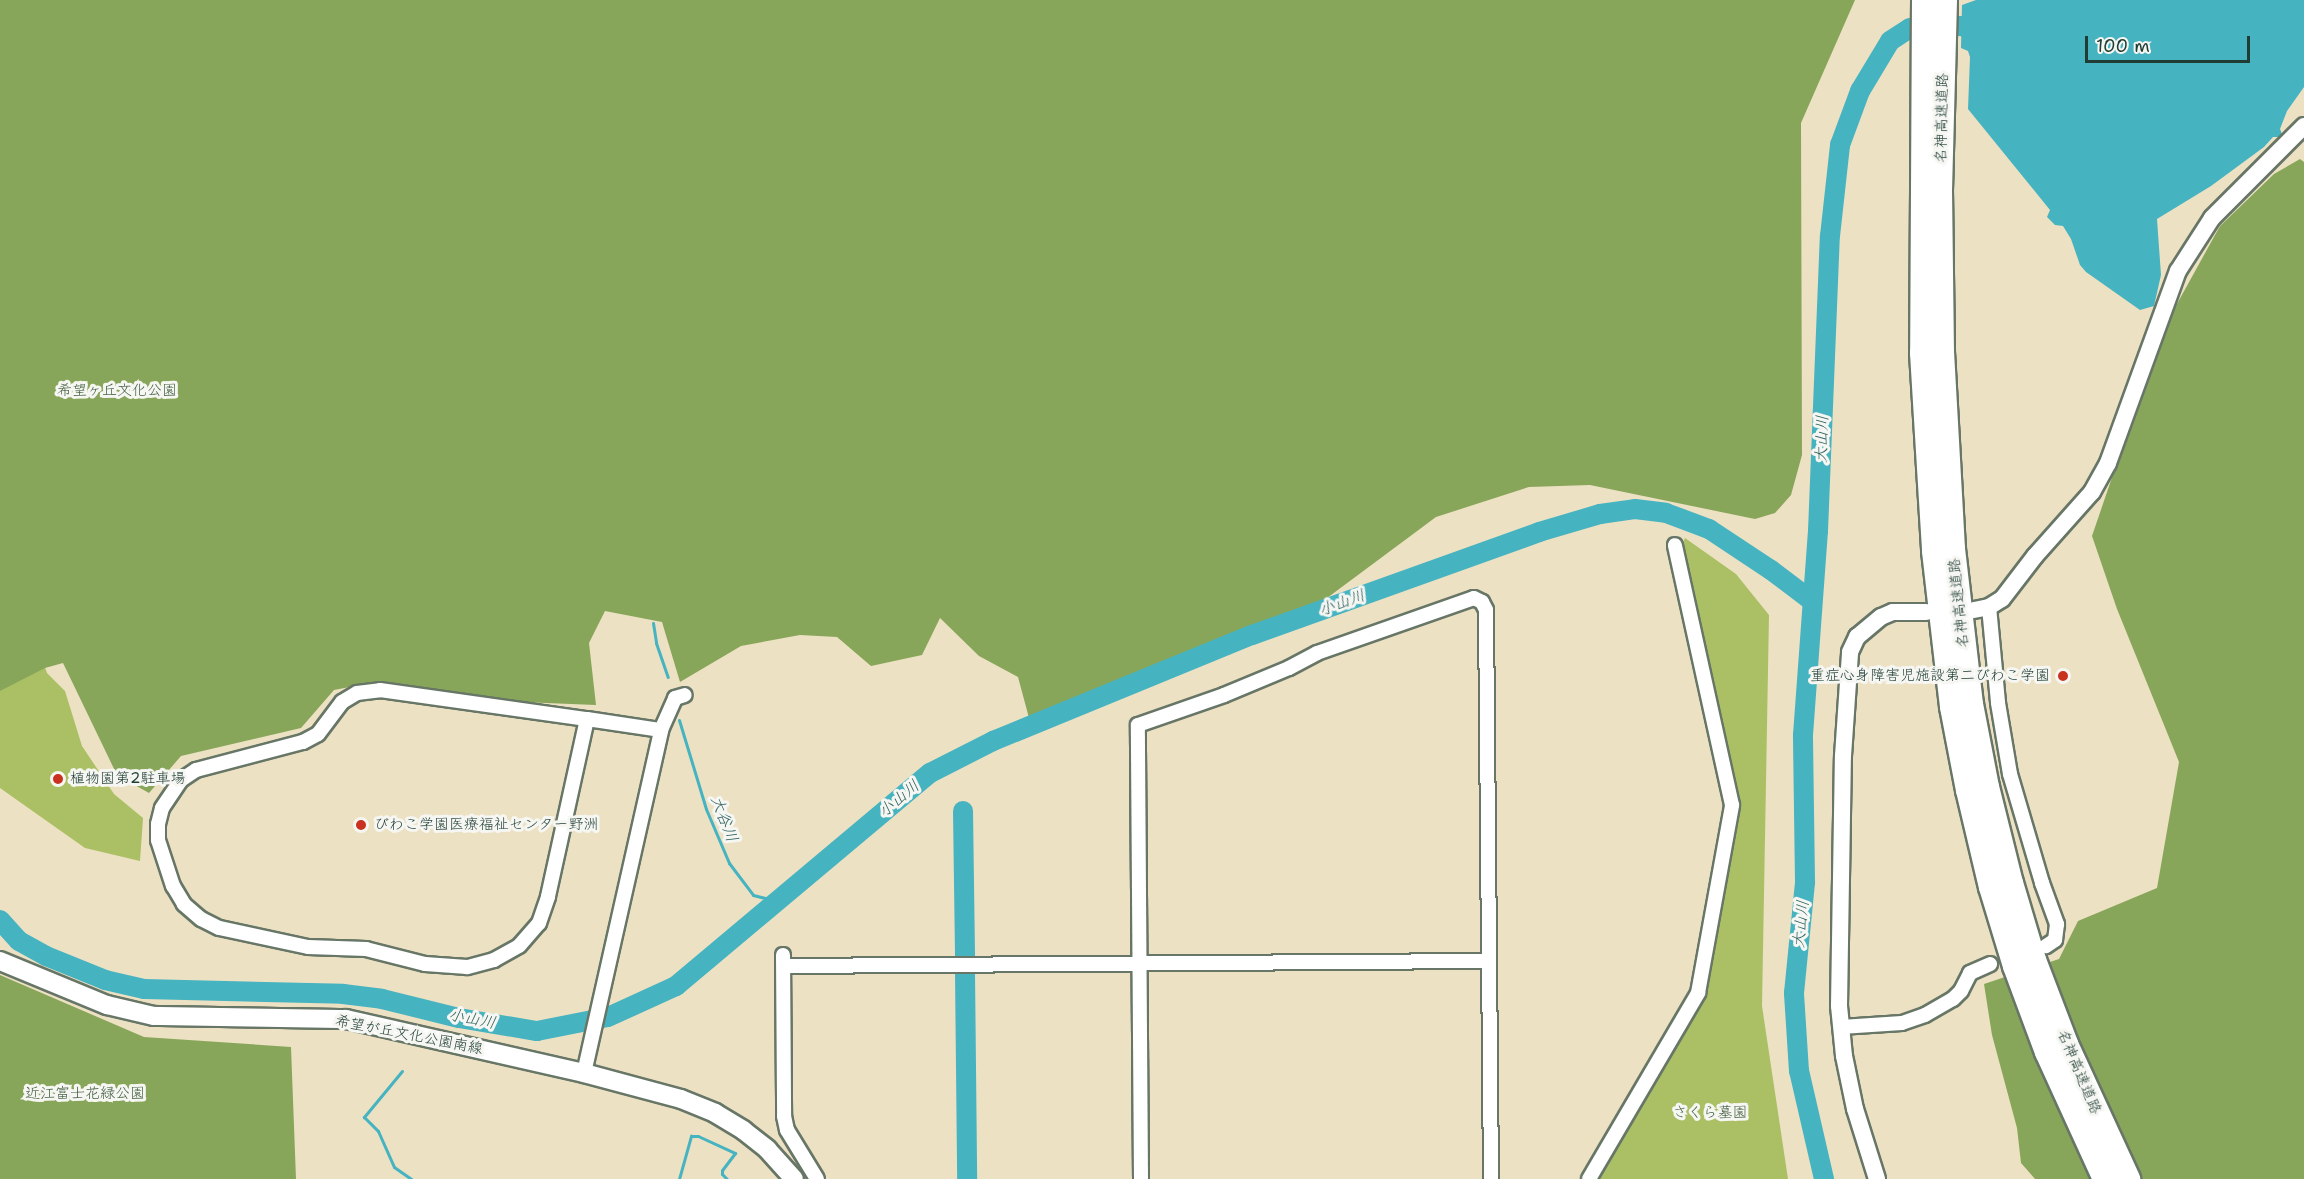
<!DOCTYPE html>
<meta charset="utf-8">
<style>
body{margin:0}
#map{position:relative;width:2304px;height:1179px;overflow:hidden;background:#ede1c3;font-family:"Shantell Sans","Klee One",sans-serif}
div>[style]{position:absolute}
.green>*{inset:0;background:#abc065}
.forest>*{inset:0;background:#88a65a}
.water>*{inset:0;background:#46b3c1}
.stream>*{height:3px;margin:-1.5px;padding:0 1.5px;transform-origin:1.5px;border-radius:1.5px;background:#46b3c1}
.river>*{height:20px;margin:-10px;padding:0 10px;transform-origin:10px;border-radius:10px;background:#46b3c1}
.roads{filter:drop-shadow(2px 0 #677666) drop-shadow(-2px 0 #677666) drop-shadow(0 2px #677666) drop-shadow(0 -2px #677666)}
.minor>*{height:14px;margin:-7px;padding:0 7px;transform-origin:7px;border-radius:7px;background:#fff}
.tertiary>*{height:16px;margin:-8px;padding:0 8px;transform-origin:8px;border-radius:8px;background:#fff}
.secondary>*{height:18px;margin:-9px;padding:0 9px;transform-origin:9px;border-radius:9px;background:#fff}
.motorway>*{height:24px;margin:-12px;padding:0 12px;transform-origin:12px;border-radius:12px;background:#fff}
.dots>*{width:16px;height:16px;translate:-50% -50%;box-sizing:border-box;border:3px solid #f6f6f2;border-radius:50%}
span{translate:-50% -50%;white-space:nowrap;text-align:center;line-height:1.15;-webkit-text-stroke:6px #f6f6f2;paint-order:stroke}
.street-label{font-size:15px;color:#1f3d34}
.park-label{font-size:15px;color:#425e40}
.poi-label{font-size:15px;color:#1f3d34}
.right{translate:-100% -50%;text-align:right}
.left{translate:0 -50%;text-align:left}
.water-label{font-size:16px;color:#2b605e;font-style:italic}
.scale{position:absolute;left:2085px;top:36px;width:165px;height:27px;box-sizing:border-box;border:3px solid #1f3d34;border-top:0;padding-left:8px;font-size:18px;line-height:21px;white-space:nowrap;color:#1f3d34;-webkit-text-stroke:4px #f6f6f2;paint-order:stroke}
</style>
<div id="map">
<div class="green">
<div style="clip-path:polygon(1685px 538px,1736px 574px,1769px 615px,1762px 1006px,1788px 1179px,1595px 1179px,1704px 992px,1736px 804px,1682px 545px)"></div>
<div style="clip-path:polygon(0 597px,23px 604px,47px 673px,65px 691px,82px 746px,114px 794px,143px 818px,140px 861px,85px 848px,0 788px)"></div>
</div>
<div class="forest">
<div style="clip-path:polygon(0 0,1855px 0,1801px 123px,1802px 455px,1791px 495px,1775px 513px,1755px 519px,1590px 485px,1529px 487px,1436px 517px,1323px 601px,1029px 718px,1018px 677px,979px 656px,940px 618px,922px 655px,871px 666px,837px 637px,800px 635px,741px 646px,680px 682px,662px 622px,605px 611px,589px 643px,596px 705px,521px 702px,381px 681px,334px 690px,301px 728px,181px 756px,149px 793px,117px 775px,63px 663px,45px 668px,0 691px)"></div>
<div style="clip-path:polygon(2300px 159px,2304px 162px,2304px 1179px,2035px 1179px,2021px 1163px,2017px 1128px,1992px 1035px,1984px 984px,2059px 959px,2078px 921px,2157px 888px,2179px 762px,2117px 609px,2092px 536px,2162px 331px,2220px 226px,2274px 174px)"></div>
<div style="clip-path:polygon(0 975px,144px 1037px,291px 1047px,296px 1179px,0 1179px)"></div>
</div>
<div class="water">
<div style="clip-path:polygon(1976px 0,2304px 0,2304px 87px,2287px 111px,2280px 129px,2282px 134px,2280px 137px,2273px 137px,2264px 147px,2211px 186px,2157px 219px,2161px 275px,2154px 306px,2140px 310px,2086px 272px,2080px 265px,2071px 239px,2063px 226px,2055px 225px,2047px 217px,2050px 210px,1968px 109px,1970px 57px,1968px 51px,1961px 48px,1962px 5px)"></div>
</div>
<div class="stream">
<div style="left:653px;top:623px;width:20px;rotate:81deg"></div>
<div style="left:656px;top:643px;width:36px;rotate:71deg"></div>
<div style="left:679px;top:720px;width:93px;rotate:73.1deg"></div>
<div style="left:706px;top:809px;width:59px;rotate:66.9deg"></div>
<div style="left:729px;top:863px;width:40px;rotate:53deg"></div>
<div style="left:753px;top:895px;width:25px;rotate:14deg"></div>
<div style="left:402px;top:1071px;width:60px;rotate:129.6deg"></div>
<div style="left:364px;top:1117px;width:20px;rotate:45deg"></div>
<div style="left:378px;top:1131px;width:39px;rotate:66deg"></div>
<div style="left:394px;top:1167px;width:21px;rotate:35deg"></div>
<div style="left:679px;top:1179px;width:45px;rotate:-74.4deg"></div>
<div style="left:691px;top:1136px;width:7px"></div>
<div style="left:698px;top:1136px;width:41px;rotate:24.7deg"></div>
<div style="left:735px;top:1153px;width:21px;rotate:127deg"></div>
<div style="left:722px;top:1170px;width:4px;rotate:90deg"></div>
<div style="left:722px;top:1174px;width:7px;rotate:45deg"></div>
</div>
<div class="river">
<div style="left:963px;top:811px;width:146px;rotate:89.2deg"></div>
<div style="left:0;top:920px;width:28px;rotate:48deg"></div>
<div style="left:19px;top:941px;width:31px;rotate:29deg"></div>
<div style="left:46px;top:956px;width:64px;rotate:22.1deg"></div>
<div style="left:105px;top:980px;width:40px;rotate:13deg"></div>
<div style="left:144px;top:989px;width:199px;rotate:1.4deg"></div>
<div style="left:343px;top:994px;width:39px;rotate:7deg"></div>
<div style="left:382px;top:999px;width:79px;rotate:13.9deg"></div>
<div style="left:459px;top:1018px;width:79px;rotate:9.5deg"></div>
<div style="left:537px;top:1031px;width:72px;rotate:-11.2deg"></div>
<div style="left:608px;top:1017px;width:75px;rotate:-24.5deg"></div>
<div style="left:676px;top:986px;width:331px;rotate:-40deg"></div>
<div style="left:930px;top:773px;width:71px;rotate:-26.9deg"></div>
<div style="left:993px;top:741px;width:280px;rotate:-22.3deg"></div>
<div style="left:1252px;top:635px;width:305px;rotate:-19.7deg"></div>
<div style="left:1539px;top:532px;width:64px;rotate:-16.4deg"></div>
<div style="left:1600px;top:514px;width:35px;rotate:-8deg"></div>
<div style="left:1635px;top:509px;width:31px;rotate:7deg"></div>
<div style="left:1666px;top:513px;width:46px;rotate:20.4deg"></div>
<div style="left:1709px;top:529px;width:74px;rotate:33.5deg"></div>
<div style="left:1771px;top:570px;width:51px;rotate:37.1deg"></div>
<div style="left:965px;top:972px;width:207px;rotate:89.4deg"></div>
<div style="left:1824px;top:1179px;width:111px;rotate:-103deg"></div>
<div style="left:1799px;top:1071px;width:78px;rotate:-93.7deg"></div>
<div style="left:1794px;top:993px;width:112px;rotate:-84.3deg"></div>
<div style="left:1805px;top:882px;width:147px;rotate:-90.8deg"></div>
<div style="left:1803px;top:735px;width:205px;rotate:-85.8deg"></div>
<div style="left:1818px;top:531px;width:295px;rotate:-87.7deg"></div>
<div style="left:1830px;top:236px;width:92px;rotate:-83.7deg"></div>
<div style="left:1840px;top:145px;width:58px;rotate:-69.7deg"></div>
<div style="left:1860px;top:91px;width:58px;rotate:-59deg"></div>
<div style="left:1890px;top:41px;width:24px;rotate:-33deg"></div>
<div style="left:1910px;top:28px;width:51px;rotate:-2.2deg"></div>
<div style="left:1961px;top:26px;width:26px;rotate:16deg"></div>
</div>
<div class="roads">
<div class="minor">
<div style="left:1989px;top:607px;width:96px;rotate:84.6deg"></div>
<div style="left:1998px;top:703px;width:72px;rotate:80.4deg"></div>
<div style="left:2010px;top:774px;width:114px;rotate:73.6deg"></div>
<div style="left:2042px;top:883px;width:44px;rotate:69.9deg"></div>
<div style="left:2057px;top:924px;width:16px;rotate:97deg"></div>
<div style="left:2055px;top:940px;width:11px;rotate:146deg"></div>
<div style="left:587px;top:719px;width:182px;rotate:102.4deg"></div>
<div style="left:548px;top:897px;width:28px;rotate:109deg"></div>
<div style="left:539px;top:923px;width:30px;rotate:131deg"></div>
<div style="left:519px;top:946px;width:29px;rotate:151deg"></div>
<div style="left:494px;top:960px;width:28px;rotate:165deg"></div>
<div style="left:467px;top:967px;width:42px;rotate:-175.9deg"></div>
<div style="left:425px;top:964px;width:61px;rotate:-165.7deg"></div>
<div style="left:366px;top:949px;width:58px;rotate:-178deg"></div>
<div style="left:308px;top:947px;width:91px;rotate:-167.9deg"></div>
<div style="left:219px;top:928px;width:20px;rotate:-153deg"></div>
<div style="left:201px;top:919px;width:23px;rotate:-139deg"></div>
<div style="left:184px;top:904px;width:21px;rotate:-121deg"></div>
<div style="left:173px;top:886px;width:48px;rotate:-108.1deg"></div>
<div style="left:158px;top:840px;width:16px;rotate:-90deg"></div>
<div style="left:158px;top:824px;width:16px;rotate:-76deg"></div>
<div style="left:162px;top:808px;width:34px;rotate:-56deg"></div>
<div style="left:181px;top:780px;width:18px;rotate:-34deg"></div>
<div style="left:196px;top:770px;width:111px;rotate:-14.7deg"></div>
<div style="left:303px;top:742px;width:17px;rotate:-28deg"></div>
<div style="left:318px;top:734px;width:40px;rotate:-53deg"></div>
<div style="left:342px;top:702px;width:17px;rotate:-31deg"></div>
<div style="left:357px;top:693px;width:23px;rotate:-7deg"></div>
<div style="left:380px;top:690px;width:209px;rotate:8deg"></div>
<div style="left:587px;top:719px;width:75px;rotate:8.5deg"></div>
<div style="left:783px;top:955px;width:161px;rotate:89.6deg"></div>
<div style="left:784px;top:1116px;width:14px;rotate:78deg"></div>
<div style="left:787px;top:1130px;width:57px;rotate:58.5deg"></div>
<div style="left:784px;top:966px;width:705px;rotate:-0.41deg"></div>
<div style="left:1841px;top:1027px;width:61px;rotate:-3.8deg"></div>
<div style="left:1902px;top:1023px;width:24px;rotate:-19deg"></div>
<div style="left:1925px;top:1015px;width:32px;rotate:-30deg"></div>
<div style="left:1953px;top:999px;width:11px;rotate:-45deg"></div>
<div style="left:1961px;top:991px;width:20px;rotate:-63deg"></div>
<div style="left:1970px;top:973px;width:22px;rotate:-24deg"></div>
<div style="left:584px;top:1073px;width:352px;rotate:-77.3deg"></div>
<div style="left:661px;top:730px;width:35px;rotate:-66deg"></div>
<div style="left:675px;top:698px;width:10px;rotate:-17deg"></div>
<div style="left:1141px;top:1179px;width:454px;rotate:-90.4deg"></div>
<div style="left:1138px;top:725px;width:91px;rotate:-19.2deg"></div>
<div style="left:1224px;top:695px;width:70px;rotate:-22.6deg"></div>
<div style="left:1289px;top:668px;width:32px;rotate:-28deg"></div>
<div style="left:1317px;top:653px;width:166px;rotate:-19.3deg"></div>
<div style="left:1474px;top:598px;width:9px;rotate:27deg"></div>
<div style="left:1482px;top:602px;width:9px;rotate:63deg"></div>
<div style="left:1486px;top:610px;width:569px;rotate:89.5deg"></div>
<div style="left:1589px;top:1179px;width:216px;rotate:-59.6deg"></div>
<div style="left:1698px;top:993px;width:191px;rotate:-79.7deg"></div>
<div style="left:1732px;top:805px;width:266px;rotate:-102.4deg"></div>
</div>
<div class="tertiary">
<div style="left:1974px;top:610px;width:15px;rotate:-11deg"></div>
<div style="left:1989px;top:607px;width:15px;rotate:-32deg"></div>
<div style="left:2002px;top:599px;width:54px;rotate:-52.5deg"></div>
<div style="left:2035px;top:556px;width:86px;rotate:-48.3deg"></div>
<div style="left:2092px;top:492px;width:33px;rotate:-61deg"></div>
<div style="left:2108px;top:463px;width:204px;rotate:-70deg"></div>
<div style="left:2178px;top:271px;width:63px;rotate:-57.3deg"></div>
<div style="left:2212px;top:218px;width:130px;rotate:-45deg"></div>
<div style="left:1877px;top:1179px;width:73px;rotate:-107.4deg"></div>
<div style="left:1855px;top:1109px;width:54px;rotate:-101.7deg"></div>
<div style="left:1844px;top:1056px;width:50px;rotate:-95.7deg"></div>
<div style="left:1839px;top:1006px;width:250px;rotate:-89.1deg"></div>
<div style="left:1843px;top:756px;width:104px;rotate:-86.1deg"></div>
<div style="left:1850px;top:652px;width:17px;rotate:-65deg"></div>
<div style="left:1857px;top:637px;width:31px;rotate:-40deg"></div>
<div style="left:1881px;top:617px;width:13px;rotate:-23deg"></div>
<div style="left:1893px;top:612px;width:33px"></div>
</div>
<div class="secondary">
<div style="left:0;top:961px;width:116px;rotate:22.4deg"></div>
<div style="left:107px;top:1005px;width:48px;rotate:13.2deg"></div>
<div style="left:154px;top:1016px;width:192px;rotate:0.9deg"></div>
<div style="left:346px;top:1019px;width:244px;rotate:12.8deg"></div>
<div style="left:584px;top:1073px;width:100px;rotate:15deg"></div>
<div style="left:681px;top:1099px;width:37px;rotate:22deg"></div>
<div style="left:715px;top:1113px;width:33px;rotate:31deg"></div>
<div style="left:743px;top:1130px;width:31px;rotate:38deg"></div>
<div style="left:767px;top:1149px;width:40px;rotate:48deg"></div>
</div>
<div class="motorway">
<div style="left:1924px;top:0;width:353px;rotate:90.3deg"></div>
<div style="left:1922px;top:353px;width:198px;rotate:86.5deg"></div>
<div style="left:1934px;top:551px;width:157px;rotate:83.4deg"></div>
<div style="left:1952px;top:707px;width:85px;rotate:79.1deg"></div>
<div style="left:1968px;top:790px;width:100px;rotate:76.7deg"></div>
<div style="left:1991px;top:887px;width:83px;rotate:73.1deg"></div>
<div style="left:2015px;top:966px;width:92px;rotate:69.6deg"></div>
<div style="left:2047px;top:1052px;width:140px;rotate:65.5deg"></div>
<div style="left:1945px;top:0;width:190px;rotate:91.5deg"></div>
<div style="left:1940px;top:190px;width:162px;rotate:89.3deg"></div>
<div style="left:1942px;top:352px;width:197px;rotate:86.8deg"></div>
<div style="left:1953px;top:549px;width:156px;rotate:83.4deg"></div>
<div style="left:1971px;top:704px;width:85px;rotate:79.1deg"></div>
<div style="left:1987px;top:787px;width:99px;rotate:76deg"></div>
<div style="left:2011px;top:883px;width:80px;rotate:73.4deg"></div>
<div style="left:2034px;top:960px;width:90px;rotate:69.1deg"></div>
<div style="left:2066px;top:1044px;width:149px;rotate:65.3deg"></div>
</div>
</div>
<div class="dots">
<div style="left:2063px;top:676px;background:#c8321e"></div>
<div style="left:58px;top:779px;background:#c8321e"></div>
<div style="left:361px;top:825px;background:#c8321e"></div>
</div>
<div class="street-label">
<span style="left:1942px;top:118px;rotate:-89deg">名神高速道路</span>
<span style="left:1959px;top:603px;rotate:-96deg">名神高速道路</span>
<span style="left:409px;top:1035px;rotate:11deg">希望が丘文化公園南線</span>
<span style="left:2079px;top:1072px;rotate:67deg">名神高速道路</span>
</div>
<div class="park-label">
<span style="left:117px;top:391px">希望ヶ丘文化公園</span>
<span style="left:85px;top:1094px">近江富士花緑公園</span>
<span style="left:1710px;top:1113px">さくら墓園</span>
</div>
<div class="poi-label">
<span class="right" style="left:2050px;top:676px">重症心身障害児施設第二びわこ学園</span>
<span class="left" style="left:70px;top:779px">植物園第2駐車場</span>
<span class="left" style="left:374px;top:825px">びわこ学園医療福祉センター野洲</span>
</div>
<div class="water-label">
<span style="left:1822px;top:439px;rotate:-88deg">大山川</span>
<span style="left:1342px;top:603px;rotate:-20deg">小山川</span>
<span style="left:899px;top:799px;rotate:-40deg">小山川</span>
<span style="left:724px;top:819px;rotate:69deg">大谷川</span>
<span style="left:1801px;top:924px;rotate:-84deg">大山川</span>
<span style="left:472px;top:1019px;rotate:11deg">小山川</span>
</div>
<div class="scale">100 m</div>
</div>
